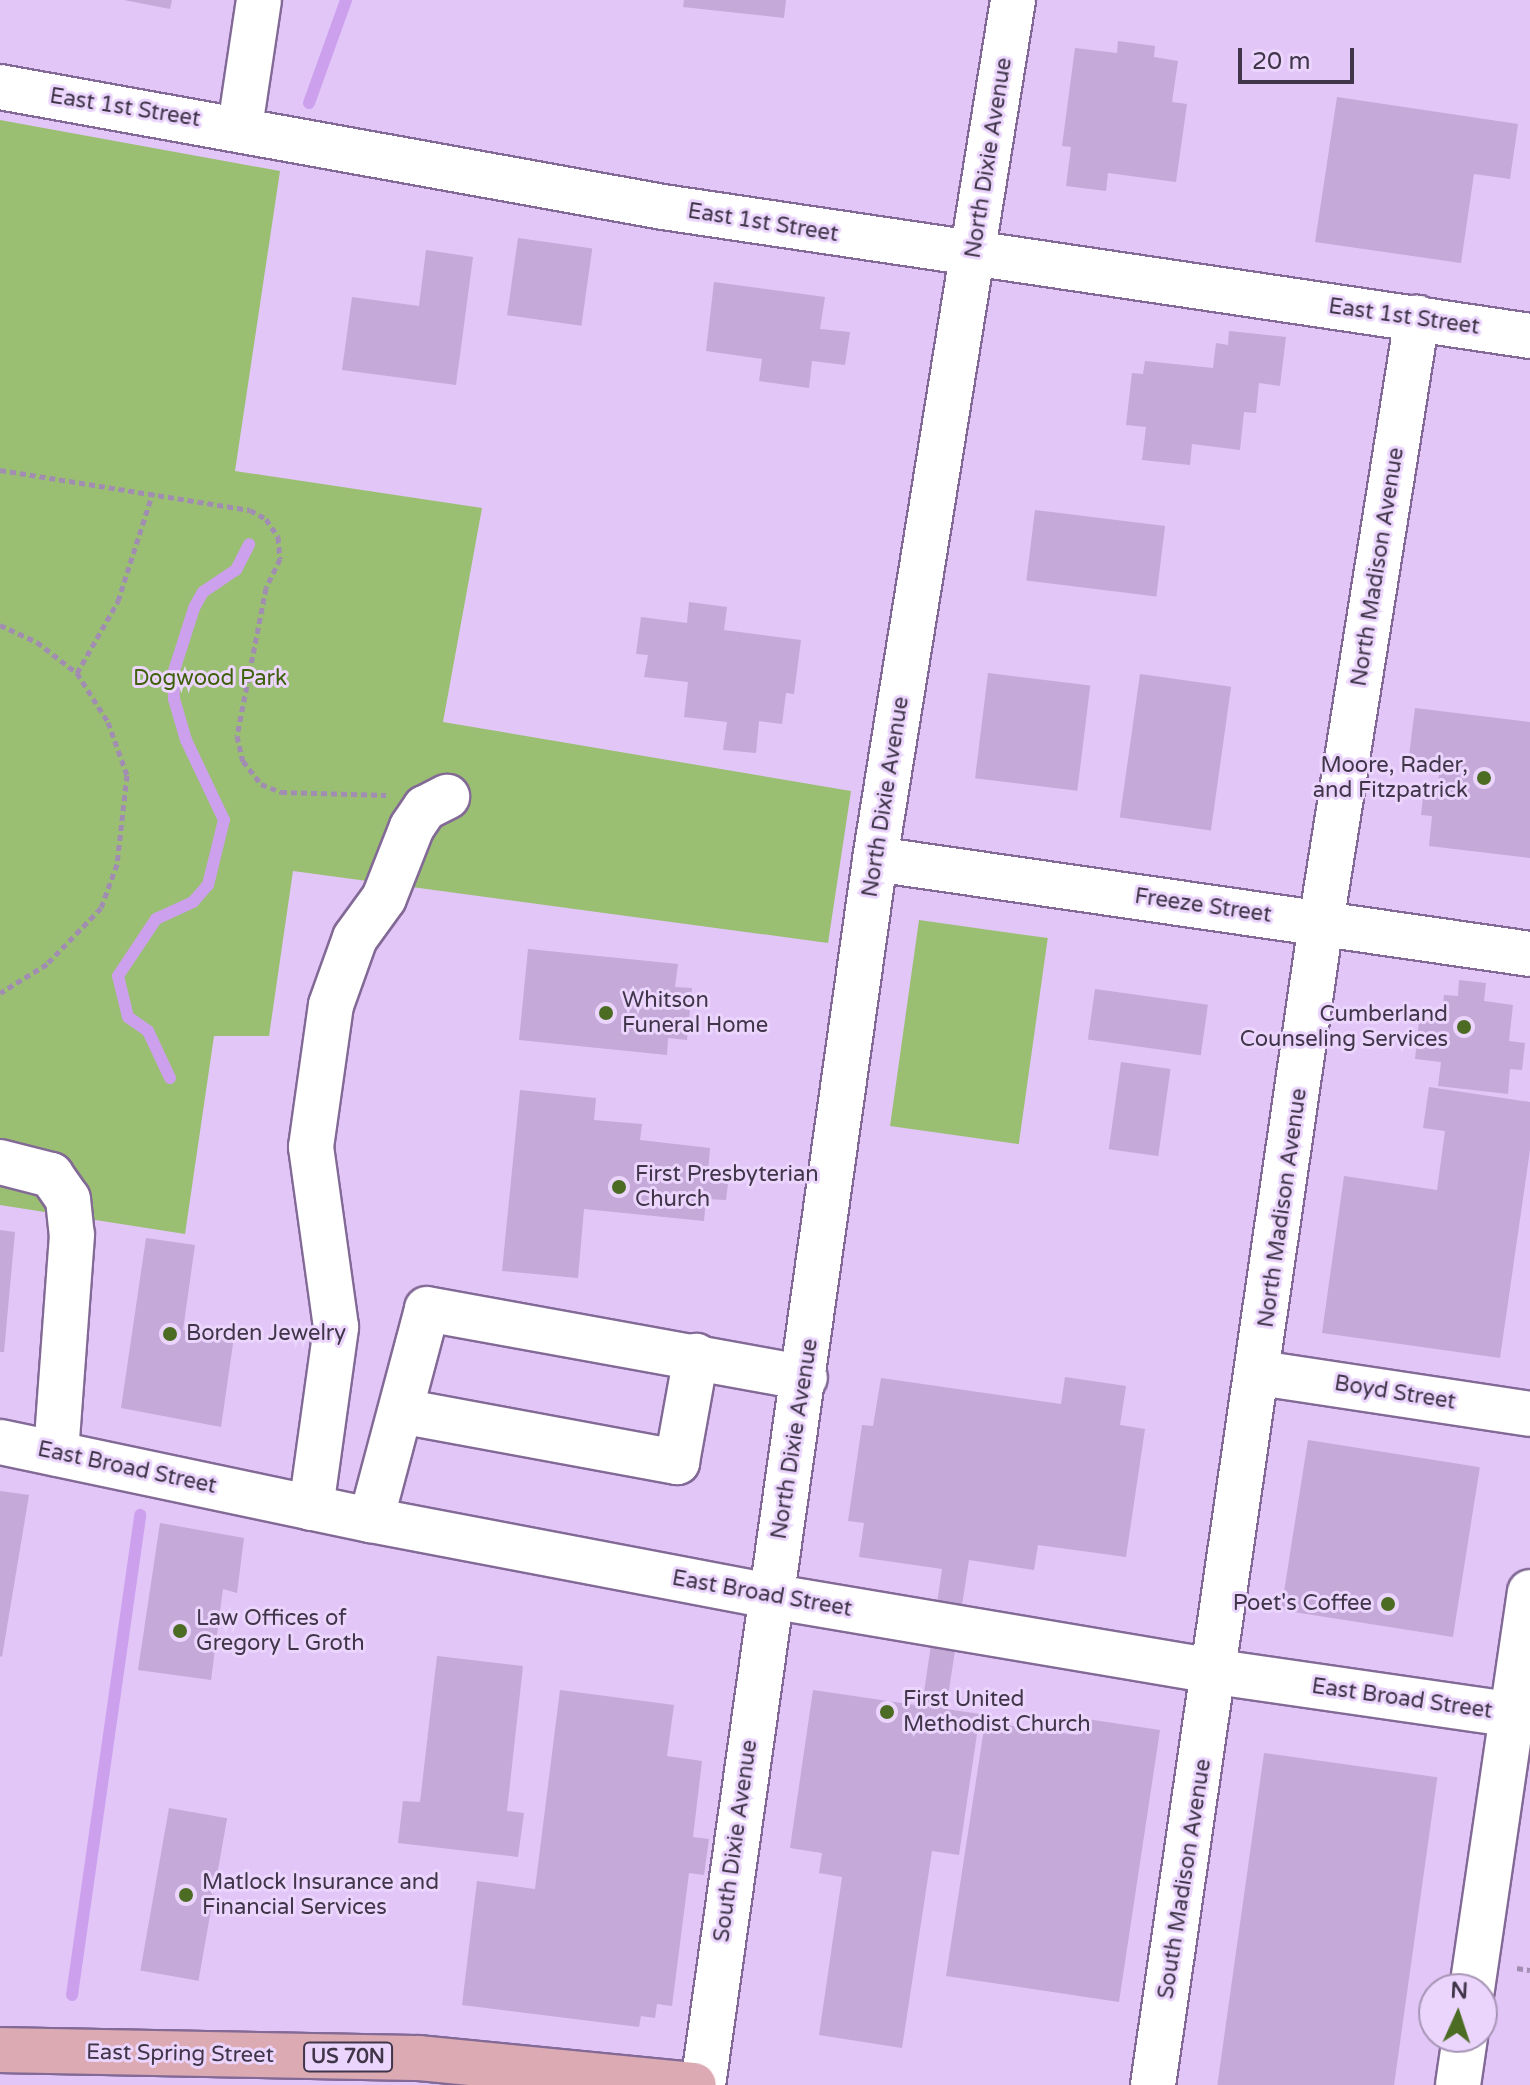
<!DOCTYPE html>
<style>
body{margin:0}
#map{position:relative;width:1530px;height:2085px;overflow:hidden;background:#e1c6f7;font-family:"Varela Round",sans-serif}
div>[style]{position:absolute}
.green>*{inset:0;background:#9abf72;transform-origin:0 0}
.stream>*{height:12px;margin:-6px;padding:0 6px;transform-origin:6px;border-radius:6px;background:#cca0ed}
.building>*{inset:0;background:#c4a9d9;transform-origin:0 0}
.path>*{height:5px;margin-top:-2.5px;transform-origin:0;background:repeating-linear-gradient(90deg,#a28db2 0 6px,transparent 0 10px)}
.roads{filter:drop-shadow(2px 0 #836a96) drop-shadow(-2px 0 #836a96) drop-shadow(0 2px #836a96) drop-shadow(0 -2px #836a96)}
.minor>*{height:44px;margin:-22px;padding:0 22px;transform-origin:22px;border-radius:22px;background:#fff}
.major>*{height:44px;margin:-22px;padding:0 22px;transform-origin:22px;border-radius:22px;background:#dcaab3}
.dots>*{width:22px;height:22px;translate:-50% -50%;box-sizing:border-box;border:4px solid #ebd5fd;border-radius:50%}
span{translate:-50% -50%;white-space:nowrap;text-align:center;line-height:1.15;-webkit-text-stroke:6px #ebd5fd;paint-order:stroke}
.shield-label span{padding:2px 6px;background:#ebd5fd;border:2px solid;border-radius:6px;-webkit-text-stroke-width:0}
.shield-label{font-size:20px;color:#403549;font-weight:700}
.street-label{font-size:22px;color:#403549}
.park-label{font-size:22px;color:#3f6109}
.poi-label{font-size:22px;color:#403549}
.right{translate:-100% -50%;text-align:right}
.left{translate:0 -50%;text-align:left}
.north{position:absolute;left:1418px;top:1973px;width:80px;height:80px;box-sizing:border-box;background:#ebd5fd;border:2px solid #a795b5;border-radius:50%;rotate:3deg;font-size:22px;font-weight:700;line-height:32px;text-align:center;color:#403549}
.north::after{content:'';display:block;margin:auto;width:28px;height:36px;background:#4c6c23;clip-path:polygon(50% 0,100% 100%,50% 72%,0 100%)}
.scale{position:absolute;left:1238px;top:48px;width:116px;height:36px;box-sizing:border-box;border:4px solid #403549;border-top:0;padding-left:10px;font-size:24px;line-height:28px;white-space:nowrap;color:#403549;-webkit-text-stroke:6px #ebd5fd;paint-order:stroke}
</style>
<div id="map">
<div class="green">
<div style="clip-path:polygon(0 120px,280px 171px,235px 471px,482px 508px,443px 722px,851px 791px,828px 943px,293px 871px,269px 1036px,214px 1036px,185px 1234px,0 1205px)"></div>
<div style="left:919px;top:920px;width:130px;height:208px;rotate:8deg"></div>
</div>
<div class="stream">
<div style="left:309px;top:103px;width:109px;rotate:-70.2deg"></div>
<div style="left:170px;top:1078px;width:52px;rotate:-115.1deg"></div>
<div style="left:148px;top:1031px;width:24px;rotate:-145deg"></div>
<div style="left:128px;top:1017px;width:42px;rotate:-103.7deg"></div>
<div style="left:118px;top:976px;width:69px;rotate:-56.3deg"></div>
<div style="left:156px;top:919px;width:41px;rotate:-24.7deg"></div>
<div style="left:193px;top:902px;width:23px;rotate:-49deg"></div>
<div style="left:208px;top:885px;width:67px;rotate:-76.2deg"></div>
<div style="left:224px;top:820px;width:89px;rotate:-115.4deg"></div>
<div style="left:186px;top:740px;width:43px;rotate:-106.3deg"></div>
<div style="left:174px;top:699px;width:25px;rotate:-92deg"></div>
<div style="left:173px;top:674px;width:69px;rotate:-72.3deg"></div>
<div style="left:194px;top:608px;width:18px;rotate:-61deg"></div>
<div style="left:203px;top:592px;width:40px;rotate:-34deg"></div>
<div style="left:236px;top:570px;width:29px;rotate:-63deg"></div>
<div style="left:72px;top:1995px;width:485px;rotate:-81.9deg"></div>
</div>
<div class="building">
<div style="clip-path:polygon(124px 0,172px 0,170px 9px)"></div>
<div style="clip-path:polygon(684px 0,786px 0,784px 18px,683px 7px)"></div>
<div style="clip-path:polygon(1118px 41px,1155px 46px,1154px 57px,1178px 61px,1172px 102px,1187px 104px,1176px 182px,1108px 173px,1106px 191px,1066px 186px,1071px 147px,1062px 146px,1075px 48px,1117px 53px)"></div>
<div style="clip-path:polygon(1337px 97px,1518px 124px,1510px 179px,1474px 174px,1461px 263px,1315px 242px)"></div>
<div style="left:518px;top:238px;width:75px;height:78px;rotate:8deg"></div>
<div style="clip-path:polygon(426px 250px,473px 257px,456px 385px,342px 370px,352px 297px,419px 306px)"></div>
<div style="clip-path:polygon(714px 282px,825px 297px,820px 329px,850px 332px,845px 365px,812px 361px,809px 388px,759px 381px,762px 359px,706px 351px)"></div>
<div style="clip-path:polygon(1229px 331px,1286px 337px,1280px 386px,1259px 383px,1256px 413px,1244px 412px,1240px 450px,1192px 444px,1190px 465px,1142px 460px,1146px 427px,1126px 425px,1132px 373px,1143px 374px,1145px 361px,1213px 368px,1216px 343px,1228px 345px)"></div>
<div style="left:1035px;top:510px;width:131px;height:71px;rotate:7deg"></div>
<div style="clip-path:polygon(689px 602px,727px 607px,724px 630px,801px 640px,794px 694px,786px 693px,782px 724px,759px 721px,756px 753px,723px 750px,727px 722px,684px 717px,688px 682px,644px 677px,648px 655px,636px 654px,641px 617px,687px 623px)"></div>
<div style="left:988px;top:673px;width:103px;height:106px;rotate:7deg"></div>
<div style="left:1140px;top:674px;width:92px;height:145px;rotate:8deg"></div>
<div style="clip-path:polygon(1415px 708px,1530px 722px,1530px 858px,1429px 846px,1432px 816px,1421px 815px,1424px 788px,1437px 790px,1440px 767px,1408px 763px)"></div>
<div style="clip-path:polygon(528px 949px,678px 964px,675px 987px,692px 988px,687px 1040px,668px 1038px,667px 1055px,519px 1040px)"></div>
<div style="clip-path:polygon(1459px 980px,1486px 983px,1484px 1001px,1513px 1005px,1509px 1041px,1525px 1043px,1522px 1070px,1510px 1069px,1508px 1094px,1438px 1086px,1441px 1062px,1415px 1059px,1420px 1011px,1442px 1014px,1444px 995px,1458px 996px)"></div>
<div style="left:1095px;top:989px;width:114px;height:51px;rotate:8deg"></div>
<div style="left:1121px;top:1062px;width:50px;height:88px;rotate:8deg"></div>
<div style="clip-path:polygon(1429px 1087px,1530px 1102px,1530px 1150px,1500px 1358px,1322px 1333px,1344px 1176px,1437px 1190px,1445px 1131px,1423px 1128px)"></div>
<div style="clip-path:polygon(520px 1090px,596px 1098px,594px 1120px,642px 1124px,640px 1140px,710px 1148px,708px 1173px,729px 1176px,726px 1200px,706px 1199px,704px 1221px,584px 1209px,578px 1278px,502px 1271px)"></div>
<div style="clip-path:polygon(0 1230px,15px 1232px,4px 1352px,0 1352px)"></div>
<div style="clip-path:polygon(146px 1238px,195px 1245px,183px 1330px,234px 1337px,221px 1427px,121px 1408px)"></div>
<div style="clip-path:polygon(1065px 1377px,1126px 1386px,1120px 1425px,1145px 1429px,1126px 1557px,1038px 1545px,1034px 1570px,969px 1560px,946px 1709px,980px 1714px,959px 1855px,932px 1851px,902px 2048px,819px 2035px,842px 1877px,819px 1873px,822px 1853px,790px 1848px,813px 1690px,922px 1706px,942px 1569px,859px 1557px,864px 1523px,848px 1521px,862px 1425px,873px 1426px,881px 1378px,1061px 1404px)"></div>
<div style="left:1308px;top:1440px;width:174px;height:172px;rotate:9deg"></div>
<div style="clip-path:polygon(0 1491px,29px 1495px,2px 1657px,0 1656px)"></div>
<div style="clip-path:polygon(160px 1523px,244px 1538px,237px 1593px,223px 1589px,211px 1680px,138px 1670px)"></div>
<div style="clip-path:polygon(437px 1656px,523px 1666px,507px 1811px,524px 1813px,518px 1857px,398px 1843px,403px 1801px,420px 1802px)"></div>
<div style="clip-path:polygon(560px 1690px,674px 1705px,667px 1756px,702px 1761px,693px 1837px,709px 1839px,704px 1875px,689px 1873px,672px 2006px,657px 2004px,655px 2018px,641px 2016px,639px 2027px,462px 2005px,477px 1881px,535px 1889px)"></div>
<div style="clip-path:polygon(1080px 1718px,1160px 1730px,1119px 2002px,946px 1976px,985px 1722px,1078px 1735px)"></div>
<div style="left:1264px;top:1753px;width:175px;height:335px;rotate:8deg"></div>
<div style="left:169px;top:1808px;width:59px;height:165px;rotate:10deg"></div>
</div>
<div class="path">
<div style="left:0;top:470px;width:253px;rotate:9.1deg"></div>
<div style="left:250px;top:510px;width:18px;rotate:29deg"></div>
<div style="left:266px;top:519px;width:22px;rotate:56deg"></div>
<div style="left:278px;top:537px;width:22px;rotate:85deg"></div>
<div style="left:280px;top:559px;width:32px;rotate:116deg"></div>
<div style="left:266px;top:588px;width:151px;rotate:101.1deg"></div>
<div style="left:237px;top:736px;width:26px;rotate:77deg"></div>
<div style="left:243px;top:761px;width:29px;rotate:52deg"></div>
<div style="left:261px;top:784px;width:22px;rotate:22deg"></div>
<div style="left:281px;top:792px;width:105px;rotate:1.6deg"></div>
<div style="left:0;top:625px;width:41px;rotate:24.7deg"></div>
<div style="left:37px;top:642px;width:51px;rotate:37.8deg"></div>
<div style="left:77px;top:673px;width:58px;rotate:57.7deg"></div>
<div style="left:108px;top:722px;width:56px;rotate:70.3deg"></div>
<div style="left:127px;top:775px;width:90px;rotate:96.4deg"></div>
<div style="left:117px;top:864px;width:47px;rotate:110deg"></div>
<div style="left:101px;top:908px;width:78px;rotate:134deg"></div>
<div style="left:47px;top:964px;width:55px;rotate:148.3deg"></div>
<div style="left:77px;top:673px;width:83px;rotate:-60.3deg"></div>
<div style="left:118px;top:601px;width:114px;rotate:-72.2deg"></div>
<div style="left:1517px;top:1968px;width:13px;rotate:9deg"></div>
</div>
<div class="roads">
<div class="minor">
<div style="left:0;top:87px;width:674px;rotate:10.26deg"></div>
<div style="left:663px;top:207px;width:877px;rotate:8.46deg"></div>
<div style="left:240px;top:127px;width:128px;rotate:-81.5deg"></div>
<div style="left:875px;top:859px;width:662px;rotate:8.25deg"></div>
<div style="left:0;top:1162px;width:53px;rotate:14.3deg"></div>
<div style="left:51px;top:1175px;width:29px;rotate:55deg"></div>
<div style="left:68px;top:1199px;width:36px;rotate:84deg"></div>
<div style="left:72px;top:1235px;width:219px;rotate:94.2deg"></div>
<div style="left:1260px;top:1373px;width:273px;rotate:8.6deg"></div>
<div style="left:401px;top:1411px;width:281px;rotate:10.5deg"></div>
<div style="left:677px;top:1462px;width:108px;rotate:-79.8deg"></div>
<div style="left:0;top:1442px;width:379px;rotate:11.9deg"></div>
<div style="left:371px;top:1520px;width:406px;rotate:10.8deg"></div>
<div style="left:770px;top:1596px;width:453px;rotate:9.6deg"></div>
<div style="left:1217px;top:1672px;width:316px;rotate:8.2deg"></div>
<div style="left:311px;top:1508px;width:183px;rotate:-82.1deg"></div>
<div style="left:336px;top:1327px;width:182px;rotate:-97.9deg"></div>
<div style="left:311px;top:1147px;width:143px;rotate:-82deg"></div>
<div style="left:331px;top:1005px;width:71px;rotate:-70.3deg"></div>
<div style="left:355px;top:938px;width:49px;rotate:-54.1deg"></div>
<div style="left:384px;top:898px;width:76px;rotate:-68.5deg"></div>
<div style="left:412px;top:827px;width:23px;rotate:-56deg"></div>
<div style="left:425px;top:808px;width:25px;rotate:-27deg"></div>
<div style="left:371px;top:1520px;width:218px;rotate:-75.1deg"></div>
<div style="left:427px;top:1309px;width:384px;rotate:10.3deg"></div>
<div style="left:1472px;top:1989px;width:401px;rotate:-81.7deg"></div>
<div style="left:703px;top:2085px;width:1238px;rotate:-82.01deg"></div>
<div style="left:875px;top:859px;width:870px;rotate:-80.87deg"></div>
<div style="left:1153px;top:2085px;width:1174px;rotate:-81.77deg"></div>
<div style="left:1321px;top:923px;width:613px;rotate:-80.98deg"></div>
<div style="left:1458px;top:2085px;width:49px;rotate:-81.7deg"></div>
</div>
<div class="major">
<div style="left:0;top:2050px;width:419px;rotate:1.1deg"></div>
<div style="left:419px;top:2058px;width:276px;rotate:5.6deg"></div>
</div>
</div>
<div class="dots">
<div style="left:1484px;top:778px;background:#4c6c23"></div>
<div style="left:606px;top:1013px;background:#4c6c23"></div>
<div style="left:1464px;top:1027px;background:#4c6c23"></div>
<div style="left:619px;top:1187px;background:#4c6c23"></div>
<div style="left:170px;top:1334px;background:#4c6c23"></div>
<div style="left:1388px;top:1604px;background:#4c6c23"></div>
<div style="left:180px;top:1631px;background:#4c6c23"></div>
<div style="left:887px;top:1712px;background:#4c6c23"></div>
<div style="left:186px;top:1895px;background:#4c6c23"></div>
</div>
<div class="shield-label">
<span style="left:348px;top:2057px">US 70N</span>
</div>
<div class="street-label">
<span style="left:125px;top:108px;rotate:9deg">East 1st Street</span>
<span style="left:989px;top:158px;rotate:-81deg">North Dixie Avenue</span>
<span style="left:763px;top:223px;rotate:9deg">East 1st Street</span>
<span style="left:1404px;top:317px;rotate:8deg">East 1st Street</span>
<span style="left:1378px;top:567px;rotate:-81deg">North Madison Avenue</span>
<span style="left:886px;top:797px;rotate:-81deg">North Dixie Avenue</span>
<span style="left:1203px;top:906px;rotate:8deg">Freeze Street</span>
<span style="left:1283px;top:1208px;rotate:-82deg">North Madison Avenue</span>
<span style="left:1395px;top:1393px;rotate:9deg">Boyd Street</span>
<span style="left:795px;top:1439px;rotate:-81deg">North Dixie Avenue</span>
<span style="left:127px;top:1468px;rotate:12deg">East Broad Street</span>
<span style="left:762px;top:1594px;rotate:10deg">East Broad Street</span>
<span style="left:1402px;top:1699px;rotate:8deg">East Broad Street</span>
<span style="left:736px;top:1841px;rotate:-82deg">South Dixie Avenue</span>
<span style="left:1185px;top:1879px;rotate:-81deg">South Madison Avenue</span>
<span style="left:180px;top:2054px;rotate:1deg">East Spring Street</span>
</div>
<div class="park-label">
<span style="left:210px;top:679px">Dogwood Park</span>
</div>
<div class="poi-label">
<span class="right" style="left:1468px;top:778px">Moore, Rader,<br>and Fitzpatrick</span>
<span class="left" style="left:622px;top:1013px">Whitson<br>Funeral Home</span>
<span class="right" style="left:1448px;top:1027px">Cumberland<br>Counseling Services</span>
<span class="left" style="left:635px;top:1187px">First Presbyterian<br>Church</span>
<span class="left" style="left:186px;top:1334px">Borden Jewelry</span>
<span class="right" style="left:1372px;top:1604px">Poet's Coffee</span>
<span class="left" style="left:196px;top:1631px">Law Offices of<br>Gregory L Groth</span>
<span class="left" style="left:903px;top:1712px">First United<br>Methodist Church</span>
<span class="left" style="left:202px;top:1895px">Matlock Insurance and<br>Financial Services</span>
</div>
<div class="north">N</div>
<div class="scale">20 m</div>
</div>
